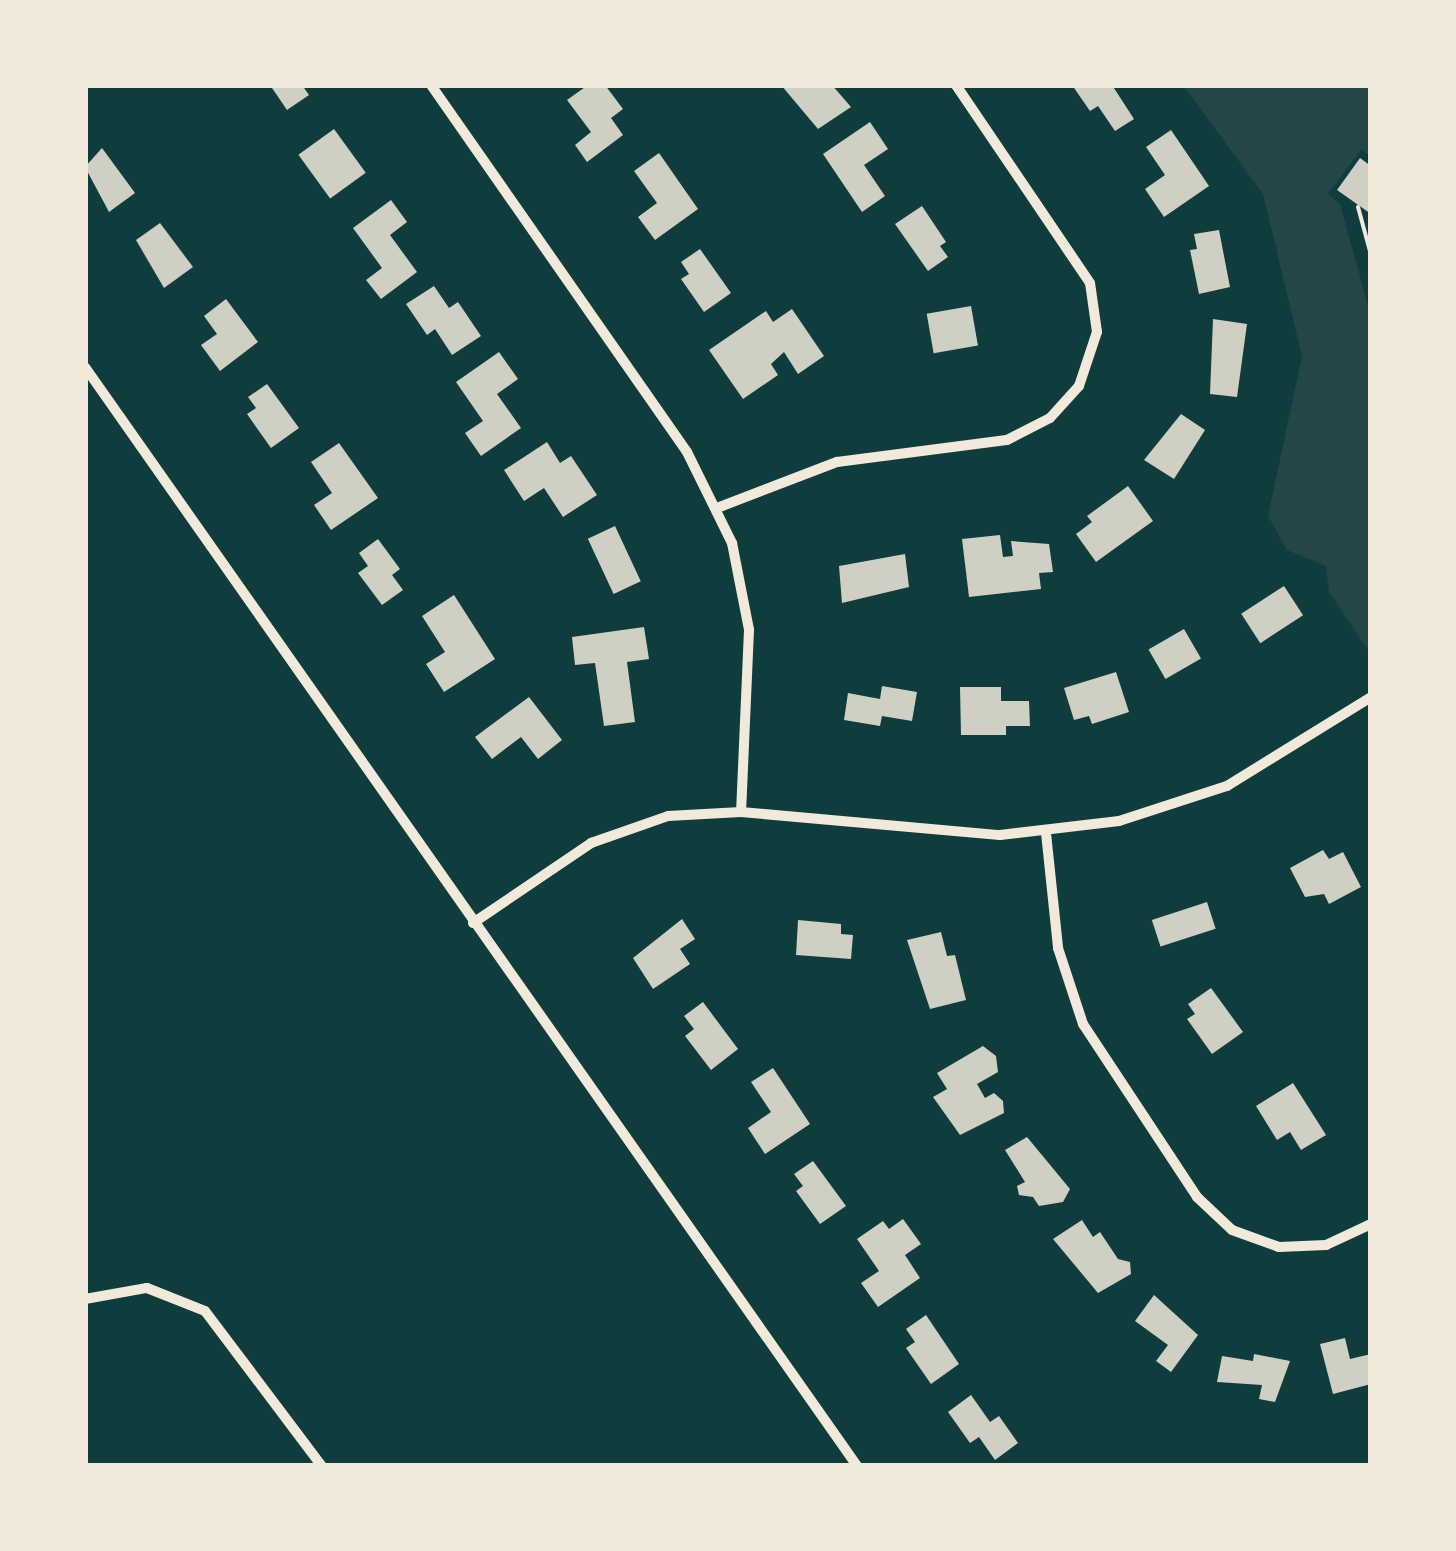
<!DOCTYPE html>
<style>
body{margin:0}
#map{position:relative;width:1456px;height:1551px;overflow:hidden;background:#0f3d3e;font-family:"Source Serif 4",serif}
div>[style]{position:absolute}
.green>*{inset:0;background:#244646}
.building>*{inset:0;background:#cfcfc3;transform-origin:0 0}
.path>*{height:4px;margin:-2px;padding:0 2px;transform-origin:2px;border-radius:2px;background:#f1e9da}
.minor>*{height:10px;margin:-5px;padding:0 5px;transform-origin:5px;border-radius:5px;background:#f1e9da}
span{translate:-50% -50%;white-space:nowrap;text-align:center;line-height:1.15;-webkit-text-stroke:9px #f1e9da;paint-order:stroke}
.frame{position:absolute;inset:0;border:88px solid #f1e9da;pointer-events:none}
</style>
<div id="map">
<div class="green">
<div style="clip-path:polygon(1183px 85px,1371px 85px,1371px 156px,1361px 150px,1328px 194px,1340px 204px,1371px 317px,1371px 654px,1329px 592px,1326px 566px,1287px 550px,1268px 516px,1302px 356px,1263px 194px)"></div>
</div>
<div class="building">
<div style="clip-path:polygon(270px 85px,302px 85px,309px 95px,287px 110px)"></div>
<div style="clip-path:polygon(588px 85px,605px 85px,623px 109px,611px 118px,623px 135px,587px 162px,575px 145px,591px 132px,567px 100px)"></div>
<div style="clip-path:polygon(781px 85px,832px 85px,851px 107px,818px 129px)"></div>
<div style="clip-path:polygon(1072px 85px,1112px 85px,1134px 119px,1115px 131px,1098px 106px,1090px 111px)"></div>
<div style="clip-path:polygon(870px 122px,888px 149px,864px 165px,885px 196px,862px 212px,823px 154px)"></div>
<div style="left:334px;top:129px;width:54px;height:44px;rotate:54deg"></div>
<div style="clip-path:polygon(1171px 130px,1209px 186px,1164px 217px,1145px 189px,1165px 175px,1146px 147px)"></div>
<div style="clip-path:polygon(102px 148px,135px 193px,109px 212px,85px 167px)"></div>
<div style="clip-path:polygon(659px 153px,698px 209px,655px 240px,638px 217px,657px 203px,634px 171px)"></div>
<div style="clip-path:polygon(1360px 158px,1371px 166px,1371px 214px,1337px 190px)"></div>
<div style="clip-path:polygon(391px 200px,407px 222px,390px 235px,417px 272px,381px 299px,366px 280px,382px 268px,353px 228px)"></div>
<div style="clip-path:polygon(922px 206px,946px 242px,940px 246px,948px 257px,928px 271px,895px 224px)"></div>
<div style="clip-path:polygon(160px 223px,193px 267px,164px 288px,136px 240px)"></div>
<div style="clip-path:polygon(1219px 230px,1230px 287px,1199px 294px,1190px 250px,1197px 249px,1194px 234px)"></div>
<div style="clip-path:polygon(700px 249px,731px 293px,704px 312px,681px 279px,689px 274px,681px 262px)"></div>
<div style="clip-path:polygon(434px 286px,449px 308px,458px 302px,481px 336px,452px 355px,435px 329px,427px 335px,406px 304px)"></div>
<div style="clip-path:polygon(226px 299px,258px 342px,220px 371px,201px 345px,217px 334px,204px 316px)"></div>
<div style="left:971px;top:306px;width:40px;height:45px;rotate:80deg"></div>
<div style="clip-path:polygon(792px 309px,824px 356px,798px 374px,784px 352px,771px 364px,778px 375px,743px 399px,709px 350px,766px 311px,773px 322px)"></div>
<div style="clip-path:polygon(1213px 319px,1247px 324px,1237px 397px,1210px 394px)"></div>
<div style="clip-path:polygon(499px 352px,518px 379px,497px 394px,521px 428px,481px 456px,465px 433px,483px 421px,456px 382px)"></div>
<div style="clip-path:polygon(267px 384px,299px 428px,271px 448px,247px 414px,256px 408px,248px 397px)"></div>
<div style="clip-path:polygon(1181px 414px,1205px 430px,1174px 479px,1144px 460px)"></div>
<div style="clip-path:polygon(547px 442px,560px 463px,571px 456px,597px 495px,563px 517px,544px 488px,524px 501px,504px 470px)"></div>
<div style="clip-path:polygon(339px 443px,378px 498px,331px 530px,314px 505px,332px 493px,311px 462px)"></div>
<div style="clip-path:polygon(1128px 486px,1153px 521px,1096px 562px,1076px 534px,1092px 522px,1087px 516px)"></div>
<div style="left:615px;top:526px;width:61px;height:30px;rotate:65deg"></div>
<div style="clip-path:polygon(1000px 535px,1003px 557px,1013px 556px,1011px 541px,1049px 544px,1053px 572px,1039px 573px,1041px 589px,969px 597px,962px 539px)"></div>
<div style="clip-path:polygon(378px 539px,400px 569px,392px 575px,403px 590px,382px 605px,358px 573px,368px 566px,359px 553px)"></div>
<div style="clip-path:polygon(905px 554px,909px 587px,842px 603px,839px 566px)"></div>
<div style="left:1284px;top:586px;width:35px;height:51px;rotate:57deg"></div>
<div style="clip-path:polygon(454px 595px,495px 659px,444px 692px,426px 664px,445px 652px,422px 616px)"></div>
<div style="clip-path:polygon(644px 627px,649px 659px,627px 662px,635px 722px,604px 726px,595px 663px,575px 665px,572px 637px)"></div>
<div style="left:1184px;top:629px;width:34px;height:41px;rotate:60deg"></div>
<div style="clip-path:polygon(1116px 672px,1129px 712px,1092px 724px,1089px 716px,1074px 720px,1064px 688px)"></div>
<div style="clip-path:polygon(882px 686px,917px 692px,912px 721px,882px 716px,880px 726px,844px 720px,848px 693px,880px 699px)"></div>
<div style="clip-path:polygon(960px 687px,1001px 687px,1001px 701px,1029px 701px,1030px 726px,1006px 726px,1006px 735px,961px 735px)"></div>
<div style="clip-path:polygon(529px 697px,562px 740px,538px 759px,521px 737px,492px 759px,475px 737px)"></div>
<div style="clip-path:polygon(1323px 850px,1329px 859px,1343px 852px,1361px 887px,1329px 904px,1324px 894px,1305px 897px,1290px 868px)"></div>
<div style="left:1207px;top:902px;width:28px;height:58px;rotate:72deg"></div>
<div style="clip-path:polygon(682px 919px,695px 939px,680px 949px,690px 964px,653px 989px,633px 958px)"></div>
<div style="clip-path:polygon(798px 920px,841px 924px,841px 934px,853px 935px,851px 959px,796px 955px)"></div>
<div style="clip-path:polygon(941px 932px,947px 956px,955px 955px,966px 1000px,930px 1009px,907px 940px)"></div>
<div style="clip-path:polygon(1211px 988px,1243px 1032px,1212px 1054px,1187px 1019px,1195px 1014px,1188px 1004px)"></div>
<div style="clip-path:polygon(703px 1002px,738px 1049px,711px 1070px,685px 1036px,694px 1029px,684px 1016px)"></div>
<div style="clip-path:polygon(983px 1046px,996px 1056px,998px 1072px,977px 1084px,985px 1098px,994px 1093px,1003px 1101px,1004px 1113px,960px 1135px,933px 1097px,947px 1089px,937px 1073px)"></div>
<div style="clip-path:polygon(773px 1068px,810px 1124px,765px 1154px,748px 1128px,771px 1112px,751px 1082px)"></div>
<div style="clip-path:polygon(1293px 1083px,1326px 1135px,1301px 1150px,1290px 1132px,1277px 1140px,1256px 1106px)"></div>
<div style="clip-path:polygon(1027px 1137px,1070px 1189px,1063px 1202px,1039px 1206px,1033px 1197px,1019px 1195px,1017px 1186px,1025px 1182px,1005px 1150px)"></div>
<div style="clip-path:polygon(813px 1161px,846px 1206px,820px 1224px,796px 1191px,803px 1186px,794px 1174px)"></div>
<div style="clip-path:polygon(903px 1219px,921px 1244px,905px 1255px,920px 1278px,878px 1307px,861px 1283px,879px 1271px,857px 1239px,883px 1221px,889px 1229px)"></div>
<div style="clip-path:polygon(1082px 1220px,1093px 1237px,1100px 1232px,1118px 1259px,1130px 1262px,1131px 1274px,1098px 1293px,1053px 1239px)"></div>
<div style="clip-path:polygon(1154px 1295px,1198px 1335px,1171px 1372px,1156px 1361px,1168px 1345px,1135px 1321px)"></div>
<div style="clip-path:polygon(926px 1315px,959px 1364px,931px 1384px,906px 1348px,915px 1342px,906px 1329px)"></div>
<div style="clip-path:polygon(1345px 1338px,1350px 1359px,1371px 1354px,1371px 1384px,1333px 1394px,1320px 1344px)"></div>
<div style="clip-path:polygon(1254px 1354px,1290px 1361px,1275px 1402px,1259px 1399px,1262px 1385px,1217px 1382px,1222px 1356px,1253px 1361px)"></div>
<div style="clip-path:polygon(971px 1395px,990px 1422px,999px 1416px,1018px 1443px,995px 1460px,979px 1437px,970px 1443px,948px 1412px)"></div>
</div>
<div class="path">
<div style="left:1358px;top:207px;width:50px;rotate:74.8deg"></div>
</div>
<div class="minor">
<div style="left:431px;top:85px;width:447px;rotate:55.1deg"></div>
<div style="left:687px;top:452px;width:102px;rotate:63.7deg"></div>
<div style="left:732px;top:543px;width:89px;rotate:78.9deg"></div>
<div style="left:749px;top:630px;width:182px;rotate:92.5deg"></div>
<div style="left:85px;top:367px;width:1343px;rotate:54.91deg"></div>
<div style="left:717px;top:508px;width:129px;rotate:-21deg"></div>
<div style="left:837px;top:462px;width:171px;rotate:-7.4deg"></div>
<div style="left:1007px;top:440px;width:48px;rotate:-27.1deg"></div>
<div style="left:1050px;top:418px;width:43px;rotate:-47.8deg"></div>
<div style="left:1079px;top:386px;width:57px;rotate:-71.6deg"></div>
<div style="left:1097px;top:332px;width:49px;rotate:-98.1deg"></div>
<div style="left:1090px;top:283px;width:239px;rotate:-124.1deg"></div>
<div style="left:1046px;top:833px;width:116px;rotate:84deg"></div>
<div style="left:1058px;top:948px;width:80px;rotate:71.8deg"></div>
<div style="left:1083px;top:1024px;width:207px;rotate:56.6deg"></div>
<div style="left:1197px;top:1197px;width:48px;rotate:43.3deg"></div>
<div style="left:1232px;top:1230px;width:50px;rotate:19.9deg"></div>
<div style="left:1279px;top:1247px;width:47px;rotate:-2.4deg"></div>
<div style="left:1326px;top:1245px;width:50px;rotate:-25deg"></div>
<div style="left:473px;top:923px;width:143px;rotate:-34.1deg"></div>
<div style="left:591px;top:843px;width:82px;rotate:-19.3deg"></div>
<div style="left:668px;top:816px;width:73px;rotate:-3.1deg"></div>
<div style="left:741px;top:812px;width:260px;rotate:5.1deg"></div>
<div style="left:1000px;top:835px;width:120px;rotate:-6.7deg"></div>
<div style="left:1119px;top:821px;width:114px;rotate:-18deg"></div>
<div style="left:1227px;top:786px;width:169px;rotate:-31.7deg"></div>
<div style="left:85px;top:1299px;width:63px;rotate:-10.1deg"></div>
<div style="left:147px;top:1288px;width:62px;rotate:21.6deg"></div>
<div style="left:205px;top:1311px;width:194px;rotate:53deg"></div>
</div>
<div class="frame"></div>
</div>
